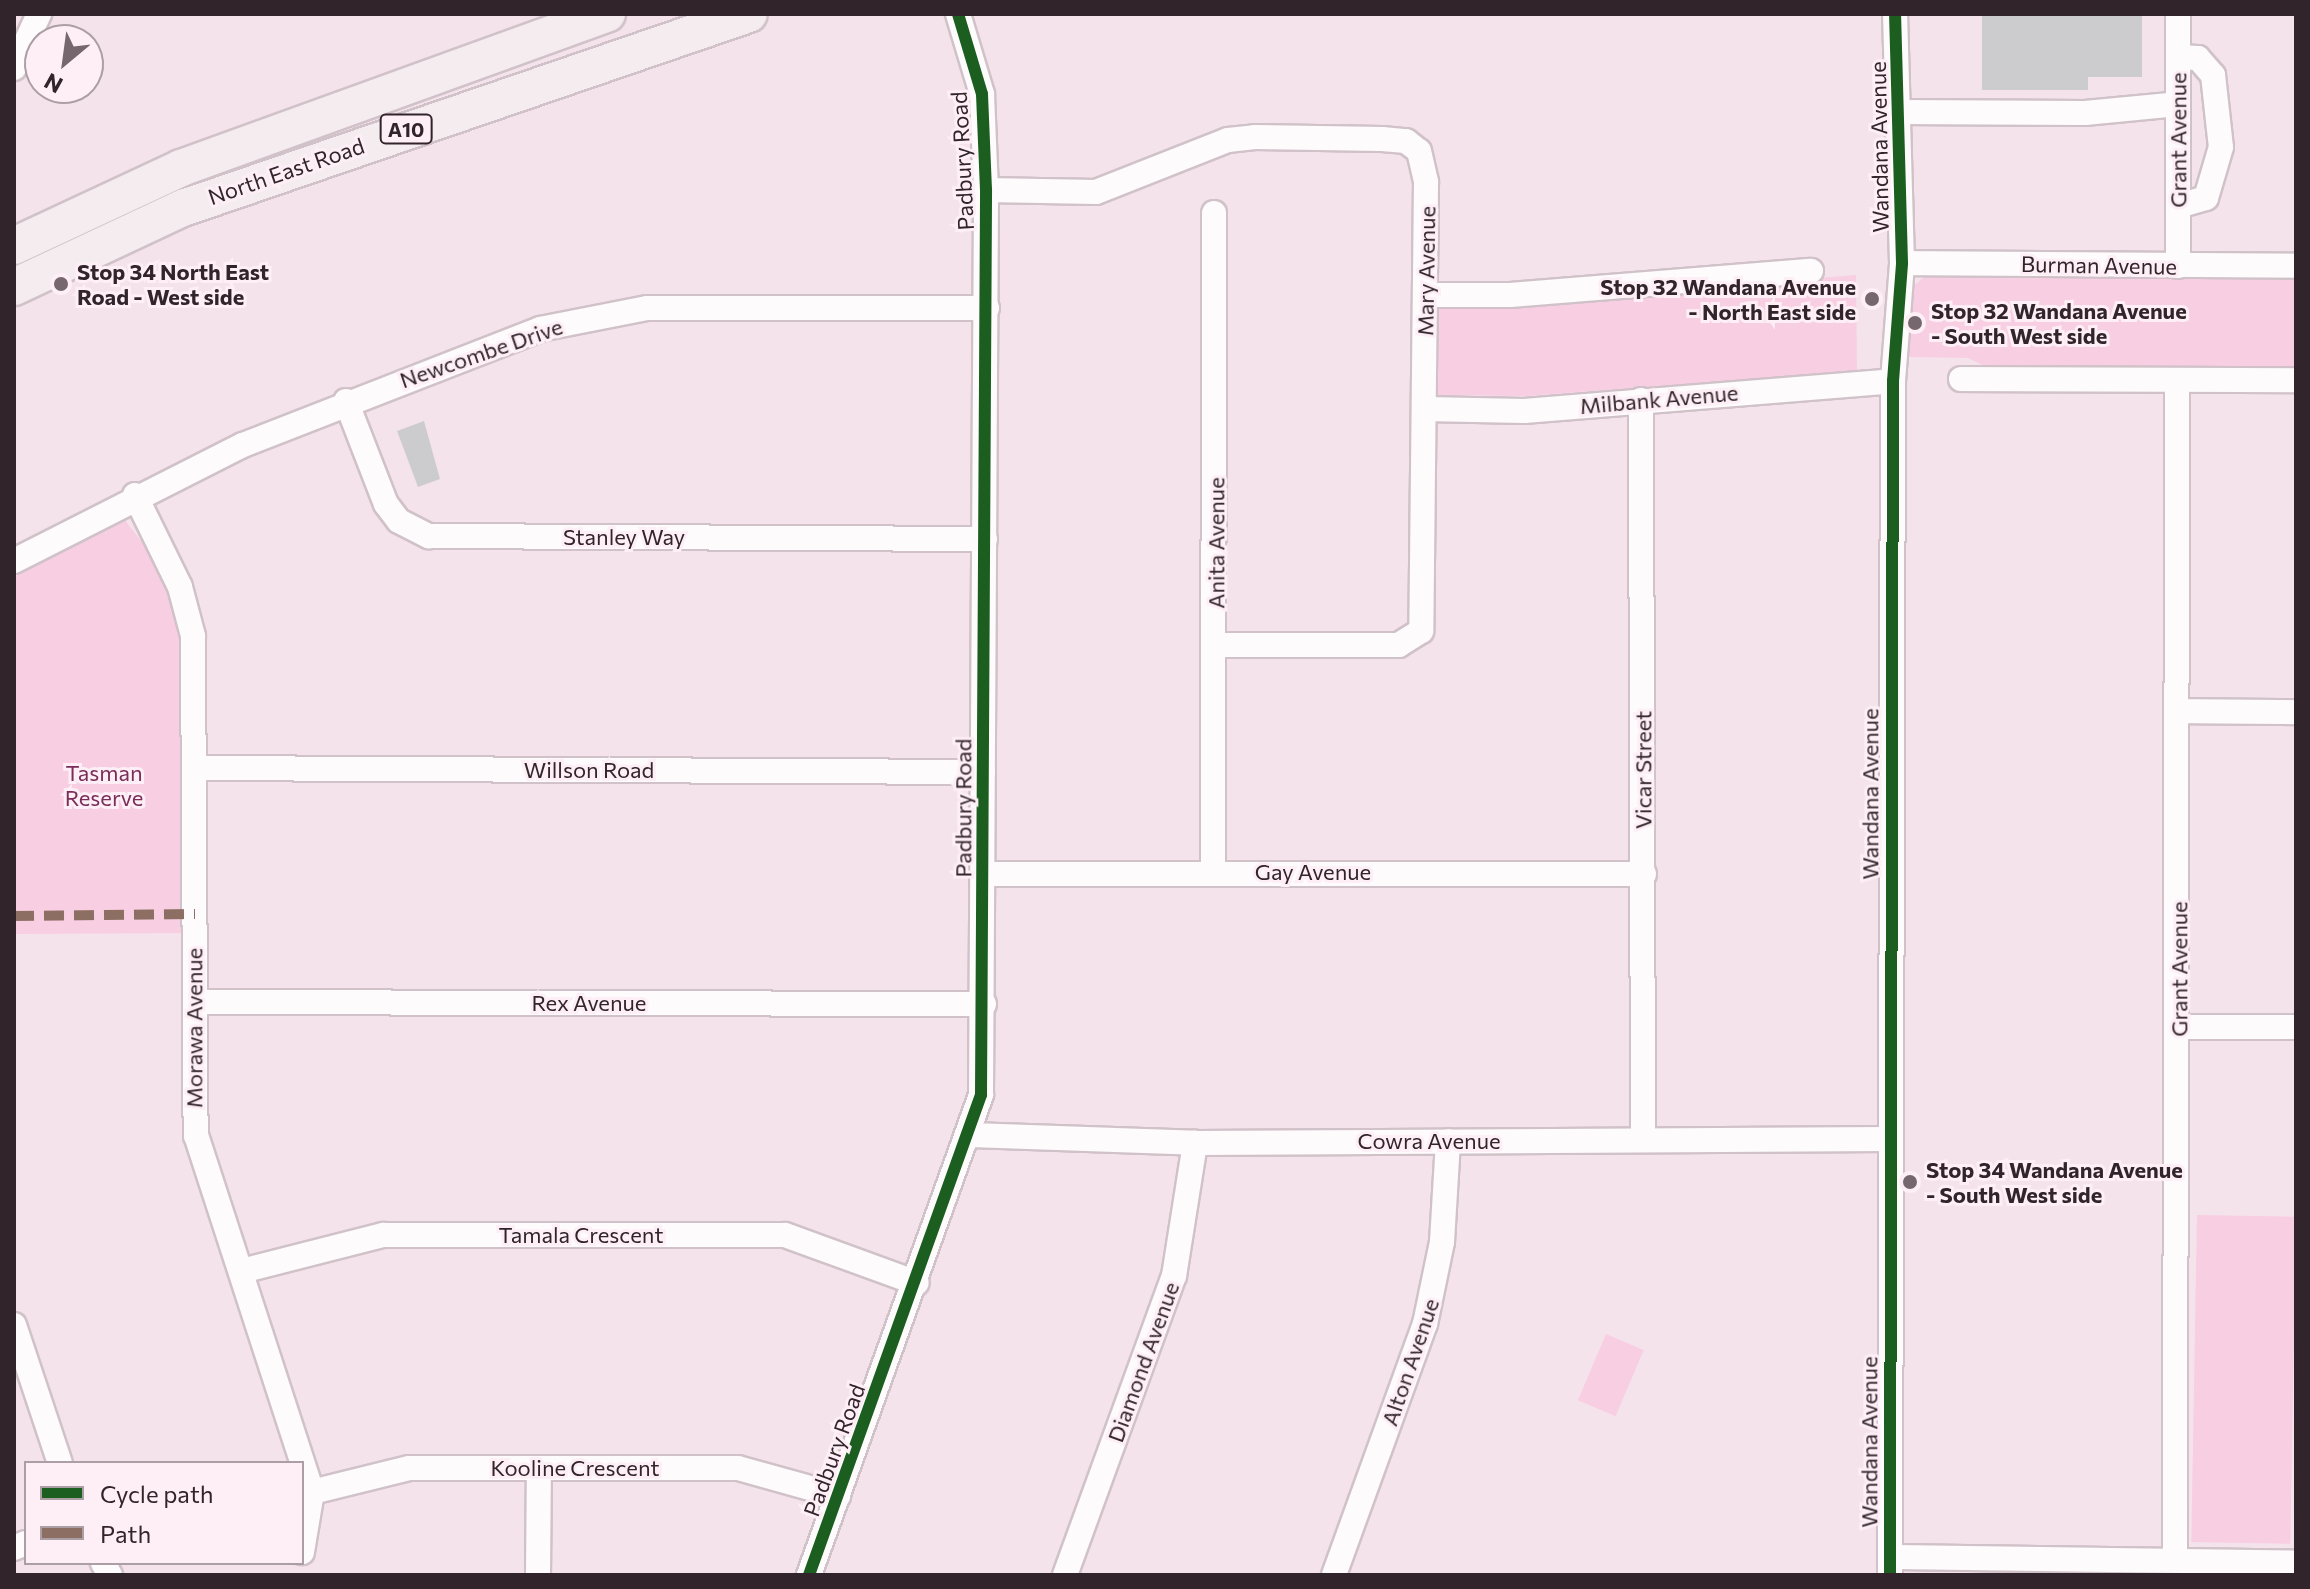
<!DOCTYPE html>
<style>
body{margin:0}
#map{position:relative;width:2310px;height:1589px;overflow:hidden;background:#f5e3ec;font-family:Commissioner,sans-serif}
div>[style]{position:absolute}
.green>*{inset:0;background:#f8cee3;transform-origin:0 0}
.building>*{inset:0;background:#cccccf}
.roads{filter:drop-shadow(2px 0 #d0c2c8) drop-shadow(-2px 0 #d0c2c8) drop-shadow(0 2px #d0c2c8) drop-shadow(0 -2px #d0c2c8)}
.minor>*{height:24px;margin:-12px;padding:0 12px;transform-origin:12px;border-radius:12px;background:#fefbfc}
.highway>*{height:36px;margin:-18px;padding:0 18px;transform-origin:18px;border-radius:18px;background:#f5ecf0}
.quiet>*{height:10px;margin-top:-5px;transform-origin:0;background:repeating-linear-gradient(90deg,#8d6e63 0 20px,transparent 0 30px)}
.cycleway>*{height:12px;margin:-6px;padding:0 6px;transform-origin:6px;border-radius:6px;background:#1b5e20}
.dots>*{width:22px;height:22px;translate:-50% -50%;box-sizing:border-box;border:4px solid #fdeff5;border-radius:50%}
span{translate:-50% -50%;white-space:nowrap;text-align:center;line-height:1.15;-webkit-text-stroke:6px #fdeff5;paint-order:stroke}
.shield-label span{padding:2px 6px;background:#fdeff5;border:2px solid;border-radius:6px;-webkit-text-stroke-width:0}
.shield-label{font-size:20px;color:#31242a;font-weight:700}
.street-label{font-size:22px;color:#31242a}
.poi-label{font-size:22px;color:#31242a;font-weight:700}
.left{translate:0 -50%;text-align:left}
.right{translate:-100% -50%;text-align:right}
.park-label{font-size:22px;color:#7b2d59}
.frame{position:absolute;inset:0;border:16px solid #31242a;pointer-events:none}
.legend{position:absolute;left:24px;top:1461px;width:280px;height:104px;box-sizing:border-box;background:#fdeff5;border:2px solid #ab9ea4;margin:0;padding:10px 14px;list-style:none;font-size:24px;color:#31242a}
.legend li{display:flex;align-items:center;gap:16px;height:40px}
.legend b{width:40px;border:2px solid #ab9ea4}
.north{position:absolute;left:24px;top:24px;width:80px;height:80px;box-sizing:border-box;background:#fdeff5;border:2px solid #ab9ea4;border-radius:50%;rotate:209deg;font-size:22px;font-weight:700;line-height:32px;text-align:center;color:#31242a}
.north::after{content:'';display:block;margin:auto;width:28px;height:36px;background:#76676e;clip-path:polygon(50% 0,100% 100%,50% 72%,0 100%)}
</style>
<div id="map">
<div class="green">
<div style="clip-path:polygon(1856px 275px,1857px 371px,1526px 396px,1436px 395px,1438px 309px)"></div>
<div style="clip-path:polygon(1926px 275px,2296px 275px,2296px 369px,1989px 368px,1968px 358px,1909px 357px,1909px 290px)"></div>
<div style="clip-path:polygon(124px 519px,162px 568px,193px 636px,195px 933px,14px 934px,14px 577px)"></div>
<div style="left:2197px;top:1215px;width:99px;height:327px;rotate:1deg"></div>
<div style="left:1606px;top:1334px;width:41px;height:72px;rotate:23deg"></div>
</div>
<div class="building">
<div style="clip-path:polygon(1982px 14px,2142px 14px,2142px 77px,2088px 77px,2088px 90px,1982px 90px)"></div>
<div style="clip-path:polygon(424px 421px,440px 479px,418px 487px,397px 431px)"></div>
</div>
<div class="roads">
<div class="minor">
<div style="left:2178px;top:14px;width:252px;rotate:90deg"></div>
<div style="left:2178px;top:57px;width:20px;rotate:3deg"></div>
<div style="left:2198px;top:58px;width:23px;rotate:49deg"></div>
<div style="left:2213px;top:75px;width:72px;rotate:83.7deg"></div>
<div style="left:2221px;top:147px;width:53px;rotate:106.4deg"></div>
<div style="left:2206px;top:198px;width:29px;rotate:164deg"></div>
<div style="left:14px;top:68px;width:60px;rotate:-65.2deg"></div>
<div style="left:1898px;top:112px;width:187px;rotate:0.3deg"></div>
<div style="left:2085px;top:113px;width:93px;rotate:-5.5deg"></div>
<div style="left:986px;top:190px;width:110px;rotate:1deg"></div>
<div style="left:1096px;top:192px;width:142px;rotate:-21.5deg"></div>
<div style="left:1228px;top:140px;width:27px;rotate:-6deg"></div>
<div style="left:1255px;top:137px;width:127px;rotate:0.9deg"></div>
<div style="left:1382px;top:139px;width:24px;rotate:5deg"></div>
<div style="left:1406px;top:141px;width:16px;rotate:38deg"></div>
<div style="left:1419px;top:151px;width:32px;rotate:77deg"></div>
<div style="left:1426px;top:182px;width:449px;rotate:90.6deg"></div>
<div style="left:1421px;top:631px;width:26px;rotate:148deg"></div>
<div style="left:1399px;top:645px;width:182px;rotate:180deg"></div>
<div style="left:1902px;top:263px;width:394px;rotate:0.4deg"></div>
<div style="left:1425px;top:295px;width:85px"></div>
<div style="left:1510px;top:295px;width:302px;rotate:-4.6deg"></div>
<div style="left:1961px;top:379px;width:335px;rotate:0.2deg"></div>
<div style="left:1641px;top:400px;width:740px;rotate:89.85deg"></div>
<div style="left:346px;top:401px;width:110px;rotate:68.8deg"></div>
<div style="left:386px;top:504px;width:21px;rotate:53deg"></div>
<div style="left:399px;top:521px;width:34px;rotate:27deg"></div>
<div style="left:429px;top:536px;width:556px;rotate:0.31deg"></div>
<div style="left:1425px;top:409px;width:99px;rotate:1.2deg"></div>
<div style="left:1524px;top:411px;width:370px;rotate:-4.6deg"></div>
<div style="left:135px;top:495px;width:102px;rotate:63.9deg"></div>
<div style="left:180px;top:587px;width:51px;rotate:75.1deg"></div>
<div style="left:193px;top:636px;width:499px;rotate:89.7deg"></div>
<div style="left:196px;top:1135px;width:375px;rotate:72deg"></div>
<div style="left:312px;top:1492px;width:61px;rotate:99.5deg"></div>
<div style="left:14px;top:561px;width:257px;rotate:-26.9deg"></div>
<div style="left:243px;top:445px;width:319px;rotate:-21.3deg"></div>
<div style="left:540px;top:329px;width:109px;rotate:-11.1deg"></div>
<div style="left:647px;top:308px;width:340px"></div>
<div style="left:2178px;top:711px;width:118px;rotate:0.5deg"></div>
<div style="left:195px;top:768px;width:788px;rotate:0.29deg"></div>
<div style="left:1213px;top:872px;width:659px;rotate:-89.91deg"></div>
<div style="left:983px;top:874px;width:661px"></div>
<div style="left:195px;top:1002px;width:789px;rotate:0.15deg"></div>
<div style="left:2180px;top:1027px;width:116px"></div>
<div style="left:971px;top:1135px;width:224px;rotate:2deg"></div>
<div style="left:1195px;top:1143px;width:692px;rotate:-0.33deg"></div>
<div style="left:242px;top:1271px;width:146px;rotate:-14.3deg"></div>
<div style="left:383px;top:1235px;width:402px"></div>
<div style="left:785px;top:1235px;width:140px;rotate:20deg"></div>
<div style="left:14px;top:1325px;width:145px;rotate:71.6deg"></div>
<div style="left:312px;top:1492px;width:100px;rotate:-13.9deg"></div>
<div style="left:409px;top:1468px;width:329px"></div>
<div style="left:738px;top:1468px;width:104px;rotate:15.6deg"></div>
<div style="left:14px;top:1548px;width:13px;rotate:-23deg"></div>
<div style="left:1890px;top:1557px;width:406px;rotate:0.8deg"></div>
<div style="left:2175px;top:1557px;width:1175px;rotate:-89.9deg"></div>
<div style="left:103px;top:1563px;width:14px;rotate:60deg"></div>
<div style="left:538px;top:1575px;width:107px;rotate:-89.5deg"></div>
<div style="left:809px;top:1575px;width:510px;rotate:-70.29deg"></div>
<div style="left:981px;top:1095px;width:905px;rotate:-89.68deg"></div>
<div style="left:986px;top:190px;width:96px;rotate:-92.4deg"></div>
<div style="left:982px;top:94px;width:84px;rotate:-106.7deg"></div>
<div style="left:1065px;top:1575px;width:318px;rotate:-70deg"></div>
<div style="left:1174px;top:1276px;width:135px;rotate:-81deg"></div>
<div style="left:1334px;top:1575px;width:267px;rotate:-70.1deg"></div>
<div style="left:1425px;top:1324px;width:84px;rotate:-78.3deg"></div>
<div style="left:1442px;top:1242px;width:101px;rotate:-86.6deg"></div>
<div style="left:1890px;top:1575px;width:1194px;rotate:-89.86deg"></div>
<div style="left:1893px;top:381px;width:118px;rotate:-85.6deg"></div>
<div style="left:1902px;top:263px;width:249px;rotate:-91.6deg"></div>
</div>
<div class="highway">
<div style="left:14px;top:246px;width:184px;rotate:-25deg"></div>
<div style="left:181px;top:168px;width:453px;rotate:-19.9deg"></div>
<div style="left:14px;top:287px;width:187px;rotate:-25.1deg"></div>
<div style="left:183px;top:208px;width:598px;rotate:-18.92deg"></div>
</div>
</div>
<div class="quiet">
<div style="left:14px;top:916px;width:181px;rotate:-0.6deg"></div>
</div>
<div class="cycleway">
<div style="left:809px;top:1575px;width:510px;rotate:-70.29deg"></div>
<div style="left:981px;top:1095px;width:905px;rotate:-89.68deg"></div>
<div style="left:986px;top:190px;width:96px;rotate:-92.4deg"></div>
<div style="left:982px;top:94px;width:84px;rotate:-106.7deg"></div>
<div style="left:1890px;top:1575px;width:1194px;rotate:-89.86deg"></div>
<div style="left:1893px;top:381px;width:118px;rotate:-85.6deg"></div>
<div style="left:1902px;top:263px;width:249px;rotate:-91.6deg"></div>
</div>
<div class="dots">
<div style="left:61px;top:284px;background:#76676e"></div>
<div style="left:1872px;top:299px;background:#76676e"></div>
<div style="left:1915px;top:323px;background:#76676e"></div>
<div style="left:1910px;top:1182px;background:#76676e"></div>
</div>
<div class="shield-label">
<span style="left:406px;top:129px">A10</span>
</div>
<div class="street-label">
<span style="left:2178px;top:140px;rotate:-90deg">Grant Avenue</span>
<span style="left:1879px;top:147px;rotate:-91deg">Wandana Avenue</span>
<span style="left:962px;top:161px;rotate:-93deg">Padbury Road</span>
<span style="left:286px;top:171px;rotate:-19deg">North East Road</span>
<span style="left:2099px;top:265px;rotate:1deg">Burman Avenue</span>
<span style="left:1426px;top:271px;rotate:-89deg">Mary Avenue</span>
<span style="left:481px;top:353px;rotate:-19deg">Newcombe Drive</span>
<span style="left:1659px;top:399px;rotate:-5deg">Milbank Avenue</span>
<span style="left:624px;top:537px">Stanley Way</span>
<span style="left:1216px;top:543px;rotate:-90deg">Anita Avenue</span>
<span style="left:589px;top:770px">Willson Road</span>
<span style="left:1643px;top:770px;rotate:-90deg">Vicar Street</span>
<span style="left:1870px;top:794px;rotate:-90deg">Wandana Avenue</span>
<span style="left:963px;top:808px;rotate:-90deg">Padbury Road</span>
<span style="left:1313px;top:872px">Gay Avenue</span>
<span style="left:2179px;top:969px;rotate:-90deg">Grant Avenue</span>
<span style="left:589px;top:1003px">Rex Avenue</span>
<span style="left:194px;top:1028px;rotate:-90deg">Morawa Avenue</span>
<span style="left:1429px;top:1141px">Cowra Avenue</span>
<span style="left:581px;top:1235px">Tamala Crescent</span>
<span style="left:1143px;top:1362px;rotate:-70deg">Diamond Avenue</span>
<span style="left:1410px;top:1362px;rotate:-71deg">Alton Avenue</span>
<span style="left:1869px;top:1442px;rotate:-90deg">Wandana Avenue</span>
<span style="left:834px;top:1450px;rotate:-70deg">Padbury Road</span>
<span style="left:575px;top:1468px">Kooline Crescent</span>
</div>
<div class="poi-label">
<span class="left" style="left:77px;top:284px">Stop 34 North East<br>Road - West side</span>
<span class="right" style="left:1856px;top:299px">Stop 32 Wandana Avenue<br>- North East side</span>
<span class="left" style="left:1931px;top:323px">Stop 32 Wandana Avenue<br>- South West side</span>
<span class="left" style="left:1926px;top:1182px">Stop 34 Wandana Avenue<br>- South West side</span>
</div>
<div class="park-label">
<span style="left:104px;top:785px">Tasman<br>Reserve</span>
</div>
<div class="frame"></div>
<ul class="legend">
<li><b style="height:10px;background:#1b5e20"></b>Cycle path</li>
<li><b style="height:10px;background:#8d6e63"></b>Path</li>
</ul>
<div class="north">N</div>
</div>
